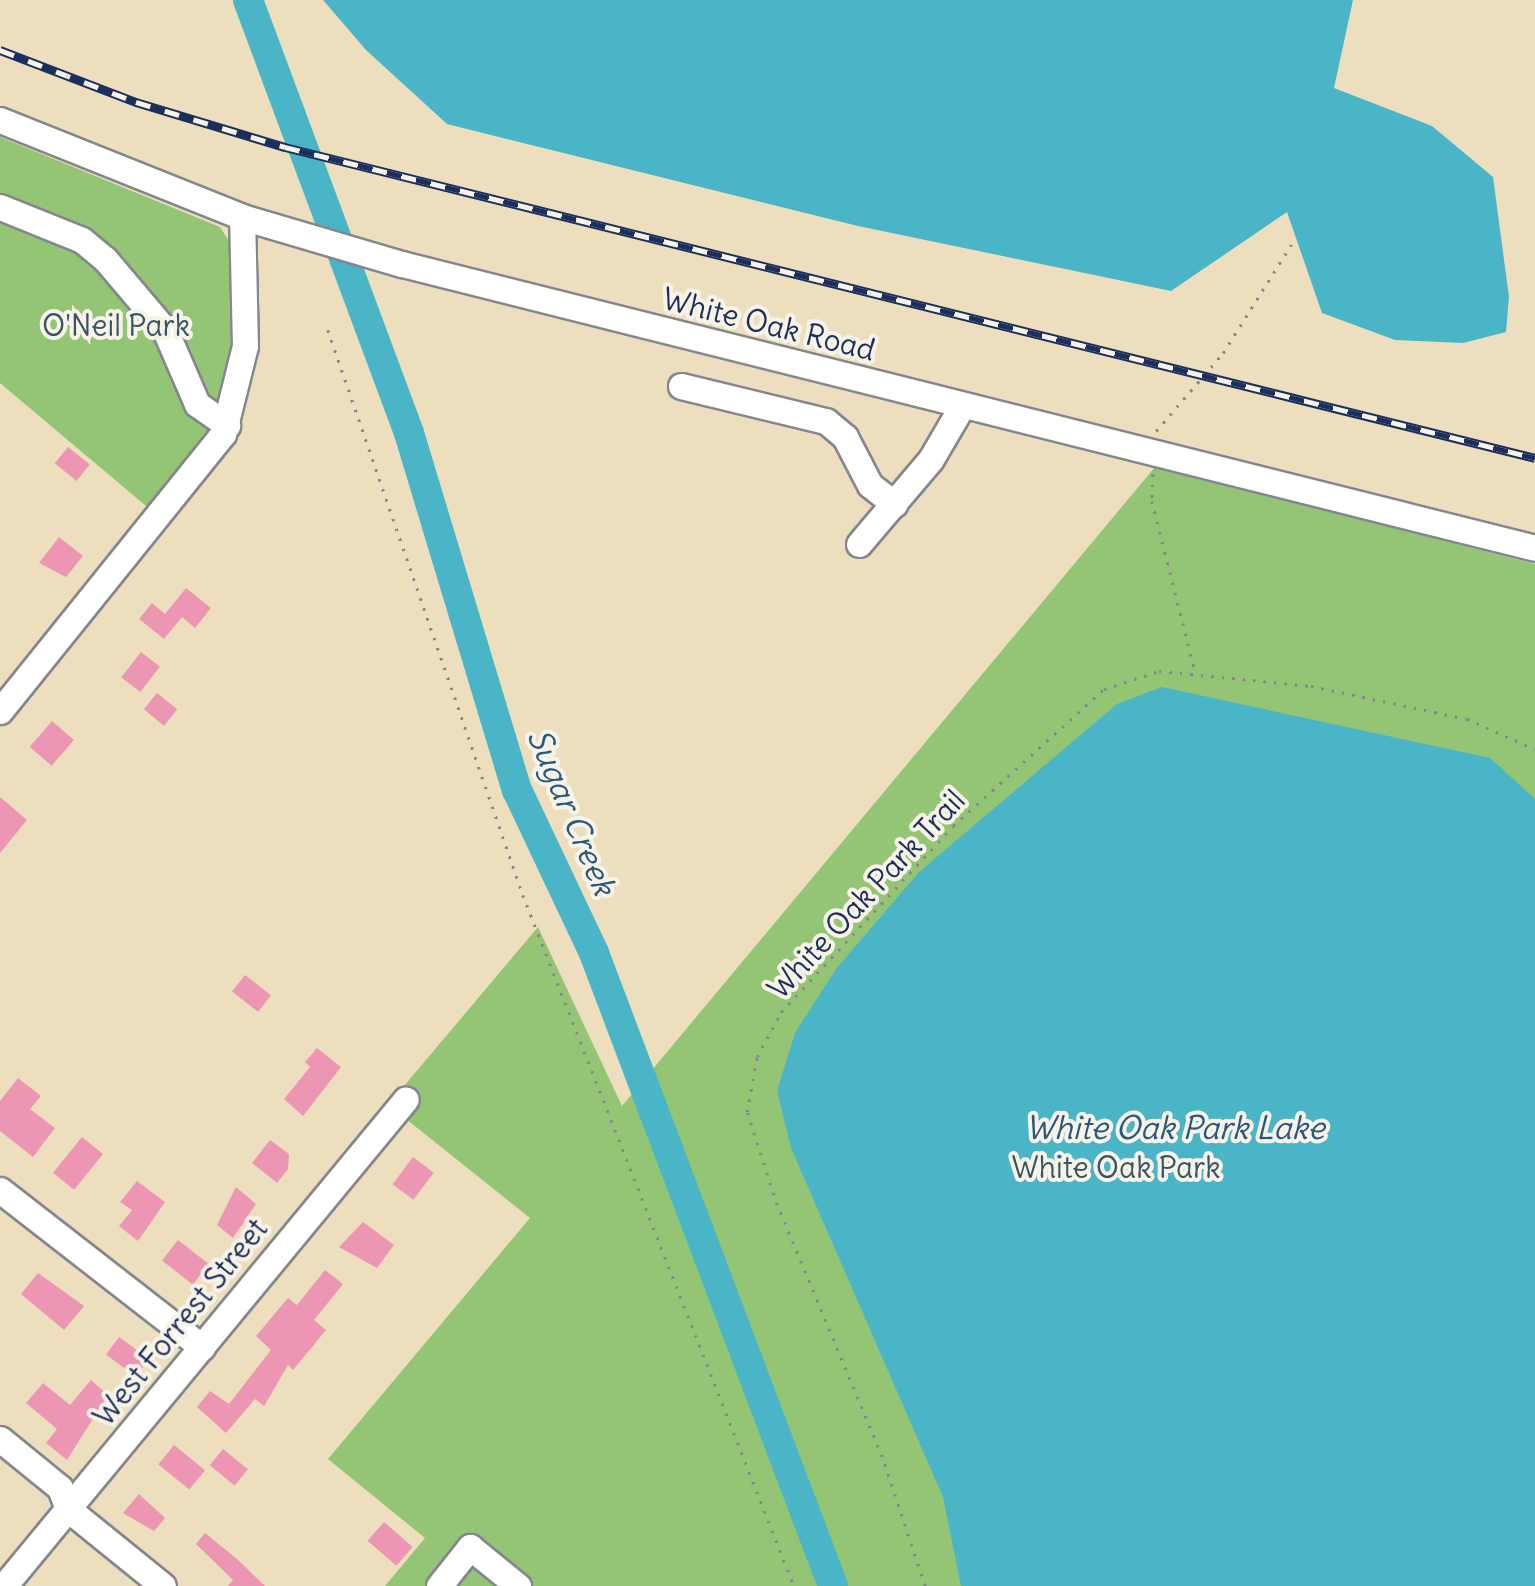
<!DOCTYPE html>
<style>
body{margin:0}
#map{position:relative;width:1535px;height:1586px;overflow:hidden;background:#eddfbe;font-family:Delius,sans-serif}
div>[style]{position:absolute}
.green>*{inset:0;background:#93c575}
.water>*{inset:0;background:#4ab5c7}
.river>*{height:30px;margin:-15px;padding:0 15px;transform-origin:15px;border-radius:15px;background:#4ab5c7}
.building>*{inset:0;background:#ec96b3;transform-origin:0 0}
.path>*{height:2.5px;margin-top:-1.25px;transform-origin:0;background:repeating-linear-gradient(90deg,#84878e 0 2.5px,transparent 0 10.5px)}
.roads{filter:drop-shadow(2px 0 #84878e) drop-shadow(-2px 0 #84878e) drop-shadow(0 2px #84878e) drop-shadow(0 -2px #84878e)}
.minor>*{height:25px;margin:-12.5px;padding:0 12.5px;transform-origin:12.5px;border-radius:12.5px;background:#fff}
.rail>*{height:9px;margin-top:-4.5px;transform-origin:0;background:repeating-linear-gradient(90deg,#f7f3e8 0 15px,#1b2f5e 0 30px);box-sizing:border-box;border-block:2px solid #1b2f5e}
span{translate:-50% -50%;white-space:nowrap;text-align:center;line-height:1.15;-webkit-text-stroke:8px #f7f3e8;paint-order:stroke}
.street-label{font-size:30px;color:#1b2f5e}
.park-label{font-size:30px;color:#395464}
.water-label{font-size:32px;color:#29577e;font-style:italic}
</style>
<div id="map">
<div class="green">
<div style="clip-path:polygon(0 137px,220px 227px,229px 241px,234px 358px,225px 404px,152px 511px,0 383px)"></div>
<div style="clip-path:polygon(1155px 467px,1535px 564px,1535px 1586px,385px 1586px,425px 1538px,328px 1459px,530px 1218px,406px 1119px,420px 1102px,404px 1086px,538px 927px,622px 1106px)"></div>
</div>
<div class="water">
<div style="clip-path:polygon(323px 0,1353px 0,1334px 88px,1432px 126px,1493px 177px,1509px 297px,1506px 332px,1463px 343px,1395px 340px,1322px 313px,1287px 212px,1171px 291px,858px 226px,447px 124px,366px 50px)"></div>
<div style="clip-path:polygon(1162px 687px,1490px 758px,1535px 799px,1535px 1586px,961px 1586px,943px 1497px,791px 1148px,777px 1091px,795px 1033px,836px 969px,919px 872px,1117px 704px)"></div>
</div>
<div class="river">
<div style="left:248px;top:0;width:462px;rotate:69.6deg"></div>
<div style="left:409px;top:433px;width:373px;rotate:73.2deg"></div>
<div style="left:517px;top:790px;width:180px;rotate:64.7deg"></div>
<div style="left:594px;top:953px;width:677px;rotate:69.32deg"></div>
</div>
<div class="building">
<div style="left:68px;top:447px;width:28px;height:21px;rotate:39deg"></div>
<div style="clip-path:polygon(59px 537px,83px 556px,66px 577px,39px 563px)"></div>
<div style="clip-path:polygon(186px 588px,211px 608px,195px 628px,182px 617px,164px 639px,139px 619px,152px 603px,165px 614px)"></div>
<div style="left:141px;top:652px;width:24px;height:32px;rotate:38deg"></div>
<div style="left:157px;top:693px;width:26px;height:21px;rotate:39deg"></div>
<div style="left:52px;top:721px;width:29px;height:34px;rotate:41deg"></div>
<div style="clip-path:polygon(0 797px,27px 820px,0 853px)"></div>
<div style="left:245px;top:975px;width:33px;height:21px;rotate:38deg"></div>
<div style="clip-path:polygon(317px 1048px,341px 1067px,303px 1116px,284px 1099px,310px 1067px,305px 1062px)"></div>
<div style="clip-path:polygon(18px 1078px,41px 1096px,30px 1109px,55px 1128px,33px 1157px,0 1131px,0 1101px)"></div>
<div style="left:82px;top:1137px;width:27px;height:46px;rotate:39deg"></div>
<div style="clip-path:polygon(270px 1140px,289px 1154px,288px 1169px,277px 1183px,252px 1163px)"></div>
<div style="left:413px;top:1157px;width:26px;height:34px;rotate:37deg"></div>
<div style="clip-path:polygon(137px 1181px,165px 1202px,138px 1241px,119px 1226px,132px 1210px,120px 1202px)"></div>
<div style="clip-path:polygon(236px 1187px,256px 1204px,233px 1238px,217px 1225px)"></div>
<div style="clip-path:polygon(363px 1222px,394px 1245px,377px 1268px,339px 1247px)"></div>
<div style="left:178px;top:1240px;width:39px;height:26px;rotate:38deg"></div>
<div style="clip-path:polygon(325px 1270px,343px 1284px,314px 1320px,326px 1330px,293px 1370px,288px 1365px,264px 1406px,255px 1399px,226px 1433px,197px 1407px,210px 1391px,229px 1404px,271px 1350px,256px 1336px,288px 1298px,297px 1305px)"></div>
<div style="clip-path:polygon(38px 1273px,84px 1306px,64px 1330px,21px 1294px)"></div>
<div style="left:119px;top:1337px;width:37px;height:22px;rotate:36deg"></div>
<div style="clip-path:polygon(91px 1380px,108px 1395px,67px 1460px,46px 1443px,57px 1429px,26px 1403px,43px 1383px,70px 1405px)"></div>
<div style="left:174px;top:1445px;width:40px;height:25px;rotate:39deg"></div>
<div style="left:223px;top:1449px;width:32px;height:21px;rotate:39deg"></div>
<div style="clip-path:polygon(139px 1494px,165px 1518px,154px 1531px,123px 1513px)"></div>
<div style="left:384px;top:1522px;width:38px;height:25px;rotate:41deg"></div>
<div style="clip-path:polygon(205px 1533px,237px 1559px,265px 1586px,228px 1586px,233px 1580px,196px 1544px)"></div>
</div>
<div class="path">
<div style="left:328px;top:330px;width:598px;rotate:70.96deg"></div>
<div style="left:523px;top:895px;width:742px;rotate:68.59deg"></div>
<div style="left:1156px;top:431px;width:103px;rotate:-49.3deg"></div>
<div style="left:1223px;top:353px;width:128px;rotate:-57.8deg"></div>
<div style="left:1153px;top:474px;width:27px;rotate:92deg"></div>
<div style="left:1152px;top:501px;width:175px;rotate:75.8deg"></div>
<div style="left:925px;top:1586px;width:136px;rotate:-108.4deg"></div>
<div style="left:882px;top:1457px;width:273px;rotate:-112.6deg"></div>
<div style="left:777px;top:1205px;width:98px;rotate:-107.9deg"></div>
<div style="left:747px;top:1112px;width:56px;rotate:-79.7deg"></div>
<div style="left:757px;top:1057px;width:51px;rotate:-61.9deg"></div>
<div style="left:781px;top:1012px;width:253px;rotate:-47.2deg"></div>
<div style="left:953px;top:826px;width:204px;rotate:-42.2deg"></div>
<div style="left:1104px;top:689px;width:58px;rotate:-18.1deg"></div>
<div style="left:1159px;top:671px;width:153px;rotate:5.6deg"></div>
<div style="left:1311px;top:686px;width:159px;rotate:11.9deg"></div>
<div style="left:1467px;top:719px;width:74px;rotate:23.8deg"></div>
</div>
<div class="roads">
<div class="minor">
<div style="left:0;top:120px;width:261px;rotate:21.8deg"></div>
<div style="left:242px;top:217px;width:167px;rotate:16.4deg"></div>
<div style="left:402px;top:264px;width:1168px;rotate:14.07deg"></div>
<div style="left:0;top:207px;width:88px;rotate:21.9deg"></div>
<div style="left:82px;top:240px;width:30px;rotate:40deg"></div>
<div style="left:105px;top:259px;width:93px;rotate:49.8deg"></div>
<div style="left:165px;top:330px;width:81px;rotate:66.6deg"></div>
<div style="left:197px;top:404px;width:37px;rotate:35deg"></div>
<div style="left:681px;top:386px;width:149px;rotate:13.6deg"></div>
<div style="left:826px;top:421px;width:25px;rotate:40deg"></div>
<div style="left:845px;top:437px;width:54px;rotate:62.5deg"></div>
<div style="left:870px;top:485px;width:31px;rotate:38deg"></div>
<div style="left:859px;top:544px;width:111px;rotate:-49.7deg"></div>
<div style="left:931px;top:459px;width:61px;rotate:-59.7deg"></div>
<div style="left:0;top:711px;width:356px;rotate:-51.2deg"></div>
<div style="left:223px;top:434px;width:91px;rotate:-76deg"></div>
<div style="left:245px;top:346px;width:129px;rotate:-91.3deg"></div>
<div style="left:0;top:1190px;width:256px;rotate:37.9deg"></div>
<div style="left:0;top:1439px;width:77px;rotate:39.2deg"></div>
<div style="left:60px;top:1488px;width:22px;rotate:69deg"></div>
<div style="left:68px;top:1509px;width:122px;rotate:39deg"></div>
<div style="left:4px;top:1586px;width:631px;rotate:-50.46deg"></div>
<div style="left:439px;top:1586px;width:50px;rotate:-51.5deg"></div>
<div style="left:470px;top:1547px;width:62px;rotate:39.1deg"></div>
</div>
</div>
<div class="rail">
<div style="left:0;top:50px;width:146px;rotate:20.9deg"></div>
<div style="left:136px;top:102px;width:156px;rotate:16.8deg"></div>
<div style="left:285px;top:147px;width:1288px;rotate:13.97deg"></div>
</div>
<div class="street-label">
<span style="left:769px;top:324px;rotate:14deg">White Oak Road</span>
<span style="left:866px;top:894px;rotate:-47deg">White Oak Park Trail</span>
<span style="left:180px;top:1322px;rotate:-51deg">West Forrest Street</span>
</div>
<div class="park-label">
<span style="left:116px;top:325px">O'Neil Park</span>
<span style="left:1116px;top:1167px">White Oak Park</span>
</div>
<div class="water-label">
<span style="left:571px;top:812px;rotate:67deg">Sugar Creek</span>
<span style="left:1175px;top:1128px">White Oak Park Lake</span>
</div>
</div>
